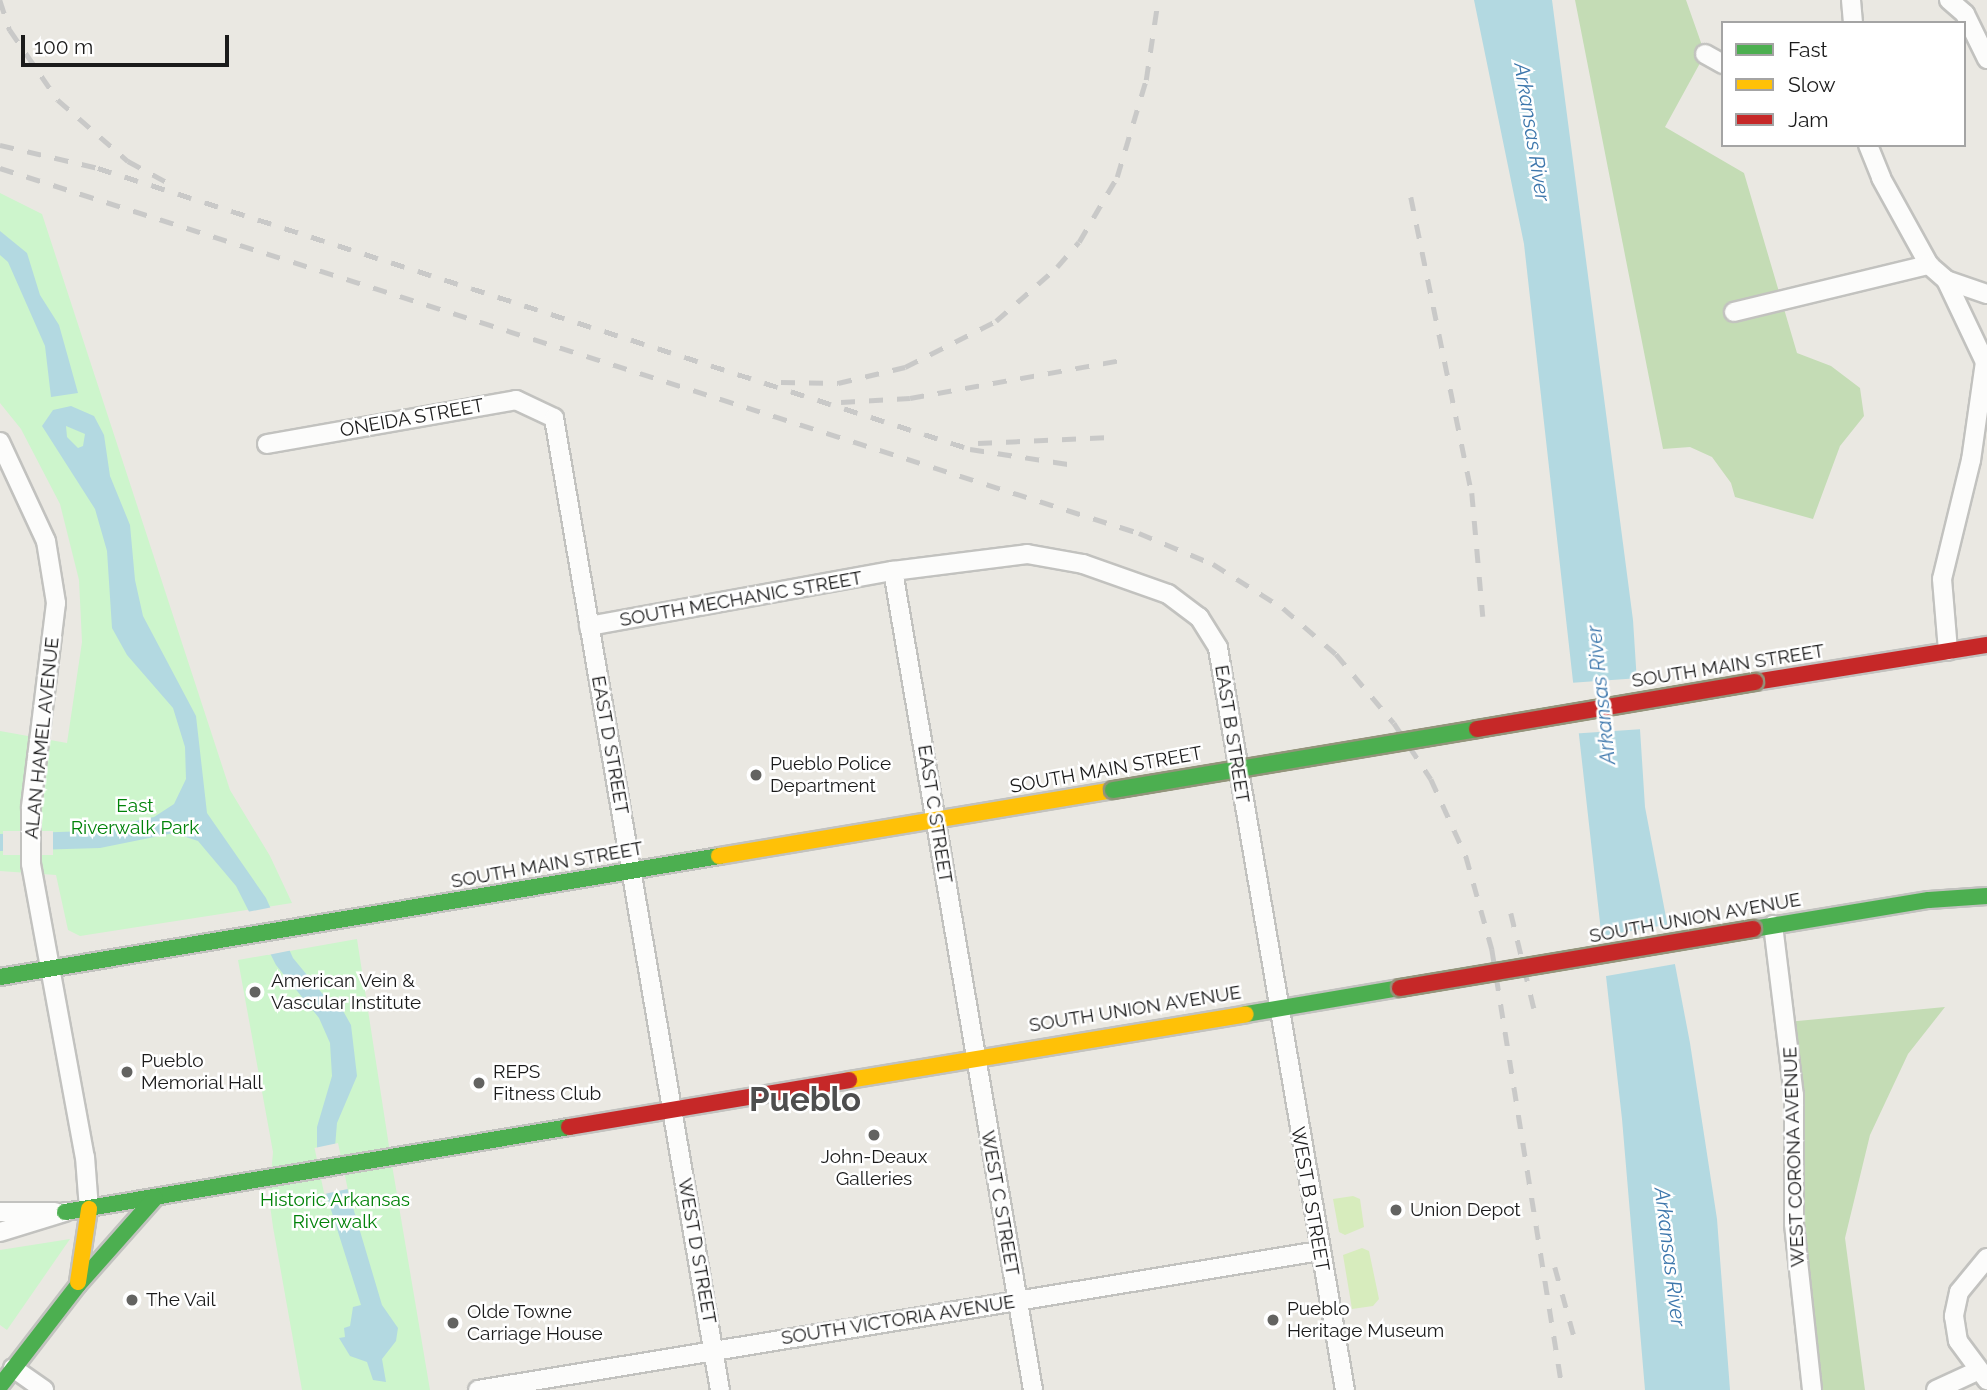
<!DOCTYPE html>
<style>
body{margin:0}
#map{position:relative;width:1987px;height:1390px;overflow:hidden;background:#eae8e2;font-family:Raleway,sans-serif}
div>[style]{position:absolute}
.grass>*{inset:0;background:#d7ecbd}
.forest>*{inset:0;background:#c4dcb5}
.park>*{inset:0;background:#cdf5cc}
.water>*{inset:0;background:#b3d9e1}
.pier>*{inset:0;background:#eae8e2;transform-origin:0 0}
.roads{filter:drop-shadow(2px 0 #c2c2bf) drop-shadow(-2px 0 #c2c2bf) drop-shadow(0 2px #c2c2bf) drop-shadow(0 -2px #c2c2bf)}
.street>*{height:18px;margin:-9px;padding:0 9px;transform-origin:9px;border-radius:9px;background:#fcfcfb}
.fast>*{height:16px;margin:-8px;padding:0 8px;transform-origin:8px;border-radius:8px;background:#4caf50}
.slow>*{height:16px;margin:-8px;padding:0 8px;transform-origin:8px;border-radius:8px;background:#ffc107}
.jam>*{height:16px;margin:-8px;padding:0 8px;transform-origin:8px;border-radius:8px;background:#c62828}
.rail>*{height:4.5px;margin-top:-2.25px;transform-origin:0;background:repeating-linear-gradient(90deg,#c9c9c8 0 14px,transparent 0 28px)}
.bridges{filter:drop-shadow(2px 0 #93947b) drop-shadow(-2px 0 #93947b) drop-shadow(0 2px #93947b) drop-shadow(0 -2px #93947b)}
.fast-bridge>*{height:16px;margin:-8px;padding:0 8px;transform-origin:8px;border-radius:8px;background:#4caf50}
.jam-bridge>*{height:16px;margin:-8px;padding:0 8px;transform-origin:8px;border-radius:8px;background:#c62828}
.dots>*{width:19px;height:19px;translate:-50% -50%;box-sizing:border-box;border:4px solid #fff;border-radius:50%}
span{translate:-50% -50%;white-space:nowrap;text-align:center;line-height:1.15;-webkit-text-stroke:5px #fff;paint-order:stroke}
.street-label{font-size:19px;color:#1b1b1b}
.poi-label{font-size:19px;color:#1b1b1b}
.left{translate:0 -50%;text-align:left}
.park-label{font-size:19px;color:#008208}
.water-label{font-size:21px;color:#3d77ac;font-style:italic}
.town-label{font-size:33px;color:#4e4e4e;font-weight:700}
.legend{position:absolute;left:1721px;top:21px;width:245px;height:126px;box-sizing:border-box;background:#fff;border:2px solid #a4a4a4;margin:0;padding:9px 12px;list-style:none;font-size:21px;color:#1b1b1b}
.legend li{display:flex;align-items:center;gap:14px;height:35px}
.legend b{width:35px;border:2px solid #a4a4a4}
.scale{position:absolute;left:21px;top:35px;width:208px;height:32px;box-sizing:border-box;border:4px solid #1b1b1b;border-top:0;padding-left:9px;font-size:21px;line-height:24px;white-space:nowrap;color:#1b1b1b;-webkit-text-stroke:5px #fff;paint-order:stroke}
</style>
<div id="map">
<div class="grass">
<div style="clip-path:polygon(1353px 1196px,1360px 1199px,1364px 1227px,1345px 1235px,1339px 1232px,1333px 1199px)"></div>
<div style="clip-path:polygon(1362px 1248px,1369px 1251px,1379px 1299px,1373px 1306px,1352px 1309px,1343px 1255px)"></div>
</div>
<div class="forest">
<div style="clip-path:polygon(1575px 0,1686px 0,1705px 54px,1665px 127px,1744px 173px,1797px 353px,1831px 366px,1860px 388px,1864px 416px,1840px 446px,1813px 519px,1735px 497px,1731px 483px,1712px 457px,1690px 447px,1663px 449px)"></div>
<div style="clip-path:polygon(1945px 1007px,1908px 1054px,1870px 1135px,1845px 1238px,1865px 1390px,1812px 1390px,1787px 1022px)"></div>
</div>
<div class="park">
<div style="clip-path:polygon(0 193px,42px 214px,230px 790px,270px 856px,292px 903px,80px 936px,68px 930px,56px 875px,0 871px,0 731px,67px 743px,82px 642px,79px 580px,60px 504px,21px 429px,0 403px)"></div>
<div style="clip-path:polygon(357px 939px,391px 1159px,430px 1390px,302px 1390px,273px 1227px,269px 1198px,273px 1152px,238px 960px)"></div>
<div style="clip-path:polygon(70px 1239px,7px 1330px,0 1325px,0 1250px)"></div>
</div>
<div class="water">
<div style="clip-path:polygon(1474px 0,1552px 0,1633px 620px,1645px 807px,1690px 1043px,1717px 1219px,1730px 1390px,1645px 1390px,1622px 1119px,1524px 244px)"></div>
<div style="clip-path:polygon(0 231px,27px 253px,40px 295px,59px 325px,78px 393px,51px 397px,45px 346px,8px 262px,0 255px)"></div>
<div style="clip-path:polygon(evenodd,71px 406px,94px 416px,104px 435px,110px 476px,130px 525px,135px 580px,143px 616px,196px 716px,207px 813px,266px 898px,293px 958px,326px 998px,342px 1009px,351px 1025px,357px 1076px,337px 1123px,335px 1147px,382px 1305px,398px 1328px,396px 1341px,382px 1359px,386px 1382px,373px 1380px,367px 1362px,350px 1356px,339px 1338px,345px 1337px,344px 1328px,350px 1326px,353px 1307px,361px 1305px,327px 1197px,317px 1150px,317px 1127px,332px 1076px,330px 1043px,319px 1018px,276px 965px,236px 886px,198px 841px,174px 833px,100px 848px,0 851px,0 834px,88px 831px,154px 817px,174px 804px,186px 779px,185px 747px,173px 708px,127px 655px,112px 628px,107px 551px,95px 509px,42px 426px,53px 410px,71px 406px,66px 426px,85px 434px,83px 446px,78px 448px,67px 437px,66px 426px)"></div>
</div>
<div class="pier">
<div style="left:1640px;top:678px;width:51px;height:71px;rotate:86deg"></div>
<div style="left:3px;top:831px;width:50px;height:24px"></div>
<div style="clip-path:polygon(273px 907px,293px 950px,268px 955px,247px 912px)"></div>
<div style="left:1671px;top:924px;width:40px;height:74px;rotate:80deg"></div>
<div style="left:338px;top:1143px;width:47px;height:24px;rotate:78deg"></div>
</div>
<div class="roads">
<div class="street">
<div style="left:1851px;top:0;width:23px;rotate:85deg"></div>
<div style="left:1949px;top:0;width:21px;rotate:41deg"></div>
<div style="left:1965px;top:14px;width:50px;rotate:63.9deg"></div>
<div style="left:1705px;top:54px;width:21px;rotate:29deg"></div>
<div style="left:1868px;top:145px;width:35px;rotate:68deg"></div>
<div style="left:1881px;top:178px;width:99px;rotate:61.1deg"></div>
<div style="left:1929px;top:265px;width:23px;rotate:41deg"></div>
<div style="left:1946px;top:280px;width:91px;rotate:64.6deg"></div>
<div style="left:1985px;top:362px;width:99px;rotate:98.1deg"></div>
<div style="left:1971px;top:460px;width:122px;rotate:103.7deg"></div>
<div style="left:1942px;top:579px;width:72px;rotate:85.2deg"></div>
<div style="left:1946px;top:280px;width:43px;rotate:18.9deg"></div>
<div style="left:1734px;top:312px;width:201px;rotate:-13.6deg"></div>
<div style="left:0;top:442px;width:109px;rotate:65.1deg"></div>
<div style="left:46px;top:541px;width:63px;rotate:80.8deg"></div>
<div style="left:56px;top:603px;width:207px;rotate:97deg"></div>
<div style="left:31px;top:808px;width:56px;rotate:90deg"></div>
<div style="left:31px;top:864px;width:298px;rotate:79.6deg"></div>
<div style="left:85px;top:1157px;width:52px;rotate:85.6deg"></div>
<div style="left:267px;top:444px;width:253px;rotate:-10deg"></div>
<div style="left:516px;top:400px;width:42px;rotate:25.3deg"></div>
<div style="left:554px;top:418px;width:986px;rotate:80.31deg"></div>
<div style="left:893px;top:571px;width:831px;rotate:80.3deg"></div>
<div style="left:589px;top:626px;width:309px;rotate:-10.3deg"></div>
<div style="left:893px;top:571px;width:135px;rotate:-7.2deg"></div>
<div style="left:1027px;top:554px;width:57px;rotate:10.1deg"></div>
<div style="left:1083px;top:564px;width:90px;rotate:19.4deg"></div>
<div style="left:1168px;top:594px;width:39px;rotate:37deg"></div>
<div style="left:1199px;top:617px;width:36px;rotate:58deg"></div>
<div style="left:1218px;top:648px;width:753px;rotate:80.29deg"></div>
<div style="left:1773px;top:925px;width:171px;rotate:83deg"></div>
<div style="left:1794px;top:1095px;width:129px;rotate:90deg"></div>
<div style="left:1794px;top:1224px;width:167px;rotate:83.8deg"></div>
<div style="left:0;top:1212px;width:55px"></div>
<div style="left:0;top:1232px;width:68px;rotate:-17.1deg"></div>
<div style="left:1987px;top:1258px;width:44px;rotate:129.5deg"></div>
<div style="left:1959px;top:1292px;width:25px;rotate:102deg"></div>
<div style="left:1954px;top:1316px;width:25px;rotate:81deg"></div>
<div style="left:1958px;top:1341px;width:49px;rotate:53.4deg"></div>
<div style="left:13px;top:1368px;width:38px;rotate:35deg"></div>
<div style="left:478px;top:1390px;width:852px;rotate:-9.38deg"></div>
<div style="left:1936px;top:1390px;width:45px;rotate:-24.9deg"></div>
</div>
<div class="fast">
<div style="left:1753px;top:929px;width:178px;rotate:-9.4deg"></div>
<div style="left:1929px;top:900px;width:58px;rotate:-3.9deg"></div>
<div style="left:0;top:977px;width:729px;rotate:-9.55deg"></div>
<div style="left:1246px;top:1014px;width:156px;rotate:-9.6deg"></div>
<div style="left:65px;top:1212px;width:511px;rotate:-9.57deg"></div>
<div style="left:0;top:1386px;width:128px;rotate:-52.3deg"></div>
<div style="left:78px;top:1285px;width:116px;rotate:-48.5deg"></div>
</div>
<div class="slow">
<div style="left:719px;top:856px;width:399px;rotate:-9.5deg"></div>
<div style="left:849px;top:1080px;width:402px;rotate:-9.4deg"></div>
<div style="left:78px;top:1282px;width:74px;rotate:-81.4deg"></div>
</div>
<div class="jam">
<div style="left:1755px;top:682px;width:235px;rotate:-9.1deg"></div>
<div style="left:569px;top:1127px;width:284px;rotate:-9.5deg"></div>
</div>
</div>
<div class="rail">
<div style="left:0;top:0;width:32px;rotate:72deg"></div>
<div style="left:10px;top:30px;width:85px;rotate:55.6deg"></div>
<div style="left:58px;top:100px;width:93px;rotate:41.1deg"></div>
<div style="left:128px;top:161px;width:50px;rotate:28.6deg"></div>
<div style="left:0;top:145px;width:101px;rotate:13.2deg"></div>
<div style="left:98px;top:168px;width:916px;rotate:17.86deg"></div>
<div style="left:970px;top:449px;width:99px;rotate:8.7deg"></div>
<div style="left:0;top:168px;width:1196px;rotate:17.77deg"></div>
<div style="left:1139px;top:533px;width:80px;rotate:22.7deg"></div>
<div style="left:1213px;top:564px;width:83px;rotate:32.2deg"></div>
<div style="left:1283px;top:608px;width:70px;rotate:41deg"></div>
<div style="left:1336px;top:654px;width:90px;rotate:50deg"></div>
<div style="left:1394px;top:723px;width:67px;rotate:56.5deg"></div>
<div style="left:1431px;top:779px;width:85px;rotate:65.6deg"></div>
<div style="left:1466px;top:856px;width:97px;rotate:74.4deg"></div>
<div style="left:1492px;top:949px;width:447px;rotate:80.9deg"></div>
<div style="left:1411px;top:197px;width:302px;rotate:78.4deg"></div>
<div style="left:1472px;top:493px;width:124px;rotate:84.9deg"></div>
<div style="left:781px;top:382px;width:57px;rotate:1deg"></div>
<div style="left:838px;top:383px;width:69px;rotate:-13.4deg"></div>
<div style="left:905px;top:367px;width:102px;rotate:-26.8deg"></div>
<div style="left:996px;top:321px;width:81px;rotate:-41.5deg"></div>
<div style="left:1057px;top:267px;width:33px;rotate:-49deg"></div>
<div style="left:1079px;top:242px;width:75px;rotate:-59.7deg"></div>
<div style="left:1117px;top:177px;width:101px;rotate:-73.4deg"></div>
<div style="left:1146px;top:80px;width:81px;rotate:-81.5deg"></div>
<div style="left:841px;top:402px;width:69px;rotate:-3.3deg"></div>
<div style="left:910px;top:398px;width:214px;rotate:-10.2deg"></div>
<div style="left:978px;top:443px;width:133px;rotate:-2.6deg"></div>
<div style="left:1511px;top:913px;width:98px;rotate:76.4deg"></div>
<div style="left:1555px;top:1267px;width:79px;rotate:74.6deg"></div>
</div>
<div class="bridges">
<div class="fast-bridge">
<div style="left:1113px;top:790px;width:369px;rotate:-9.5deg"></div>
</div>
<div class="jam-bridge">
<div style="left:1477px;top:729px;width:282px;rotate:-9.6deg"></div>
<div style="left:1400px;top:988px;width:358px;rotate:-9.5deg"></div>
</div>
</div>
<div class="dots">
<div style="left:756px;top:775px;background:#636361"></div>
<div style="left:255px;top:992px;background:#636361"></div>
<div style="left:127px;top:1072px;background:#636361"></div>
<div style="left:479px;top:1083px;background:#636361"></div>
<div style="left:874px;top:1135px;background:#636361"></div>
<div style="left:1396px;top:1210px;background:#636361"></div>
<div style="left:132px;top:1300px;background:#636361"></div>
<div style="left:1273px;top:1320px;background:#636361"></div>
<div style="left:453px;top:1323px;background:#636361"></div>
</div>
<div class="street-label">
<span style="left:412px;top:418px;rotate:-10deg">ONEIDA STREET</span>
<span style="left:741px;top:599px;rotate:-10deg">SOUTH MECHANIC STREET</span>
<span style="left:1728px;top:666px;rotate:-9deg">SOUTH MAIN STREET</span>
<span style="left:1232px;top:734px;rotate:81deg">EAST B STREET</span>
<span style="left:42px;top:738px;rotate:-84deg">ALAN HAMEL AVENUE</span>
<span style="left:610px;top:745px;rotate:80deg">EAST D STREET</span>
<span style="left:1106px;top:770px;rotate:-10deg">SOUTH MAIN STREET</span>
<span style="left:935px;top:814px;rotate:81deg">EAST C STREET</span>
<span style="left:547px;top:865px;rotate:-10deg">SOUTH MAIN STREET</span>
<span style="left:1695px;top:918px;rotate:-10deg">SOUTH UNION AVENUE</span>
<span style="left:1135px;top:1009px;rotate:-9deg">SOUTH UNION AVENUE</span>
<span style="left:1794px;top:1157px;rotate:-92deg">WEST CORONA AVENUE</span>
<span style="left:1310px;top:1199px;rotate:80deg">WEST B STREET</span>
<span style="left:1000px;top:1203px;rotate:80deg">WEST C STREET</span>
<span style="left:697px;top:1251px;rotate:80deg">WEST D STREET</span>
<span style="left:898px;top:1320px;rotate:-9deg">SOUTH VICTORIA AVENUE</span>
</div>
<div class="poi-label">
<span class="left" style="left:770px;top:775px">Pueblo Police<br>Department</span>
<span class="left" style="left:271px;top:992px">American Vein &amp;<br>Vascular Institute</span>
<span class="left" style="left:141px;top:1072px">Pueblo<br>Memorial Hall</span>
<span class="left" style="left:493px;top:1083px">REPS<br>Fitness Club</span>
<span style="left:874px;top:1168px">John-Deaux<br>Galleries</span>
<span class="left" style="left:1410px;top:1210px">Union Depot</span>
<span class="left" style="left:146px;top:1300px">The Vail</span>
<span class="left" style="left:1287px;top:1320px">Pueblo<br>Heritage Museum</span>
<span class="left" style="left:467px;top:1323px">Olde Towne<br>Carriage House</span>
</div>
<div class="park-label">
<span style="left:135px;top:817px">East<br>Riverwalk Park</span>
<span style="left:335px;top:1211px">Historic Arkansas<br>Riverwalk</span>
</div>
<div class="water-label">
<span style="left:1532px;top:132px;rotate:81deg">Arkansas River</span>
<span style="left:1601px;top:695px;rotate:-96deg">Arkansas River</span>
<span style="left:1670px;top:1257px;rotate:83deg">Arkansas River</span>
</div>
<div class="town-label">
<span style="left:805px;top:1100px">Pueblo</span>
</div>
<ul class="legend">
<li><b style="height:9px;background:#4caf50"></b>Fast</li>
<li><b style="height:9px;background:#ffc107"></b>Slow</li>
<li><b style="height:9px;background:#c62828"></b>Jam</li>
</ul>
<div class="scale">100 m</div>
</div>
